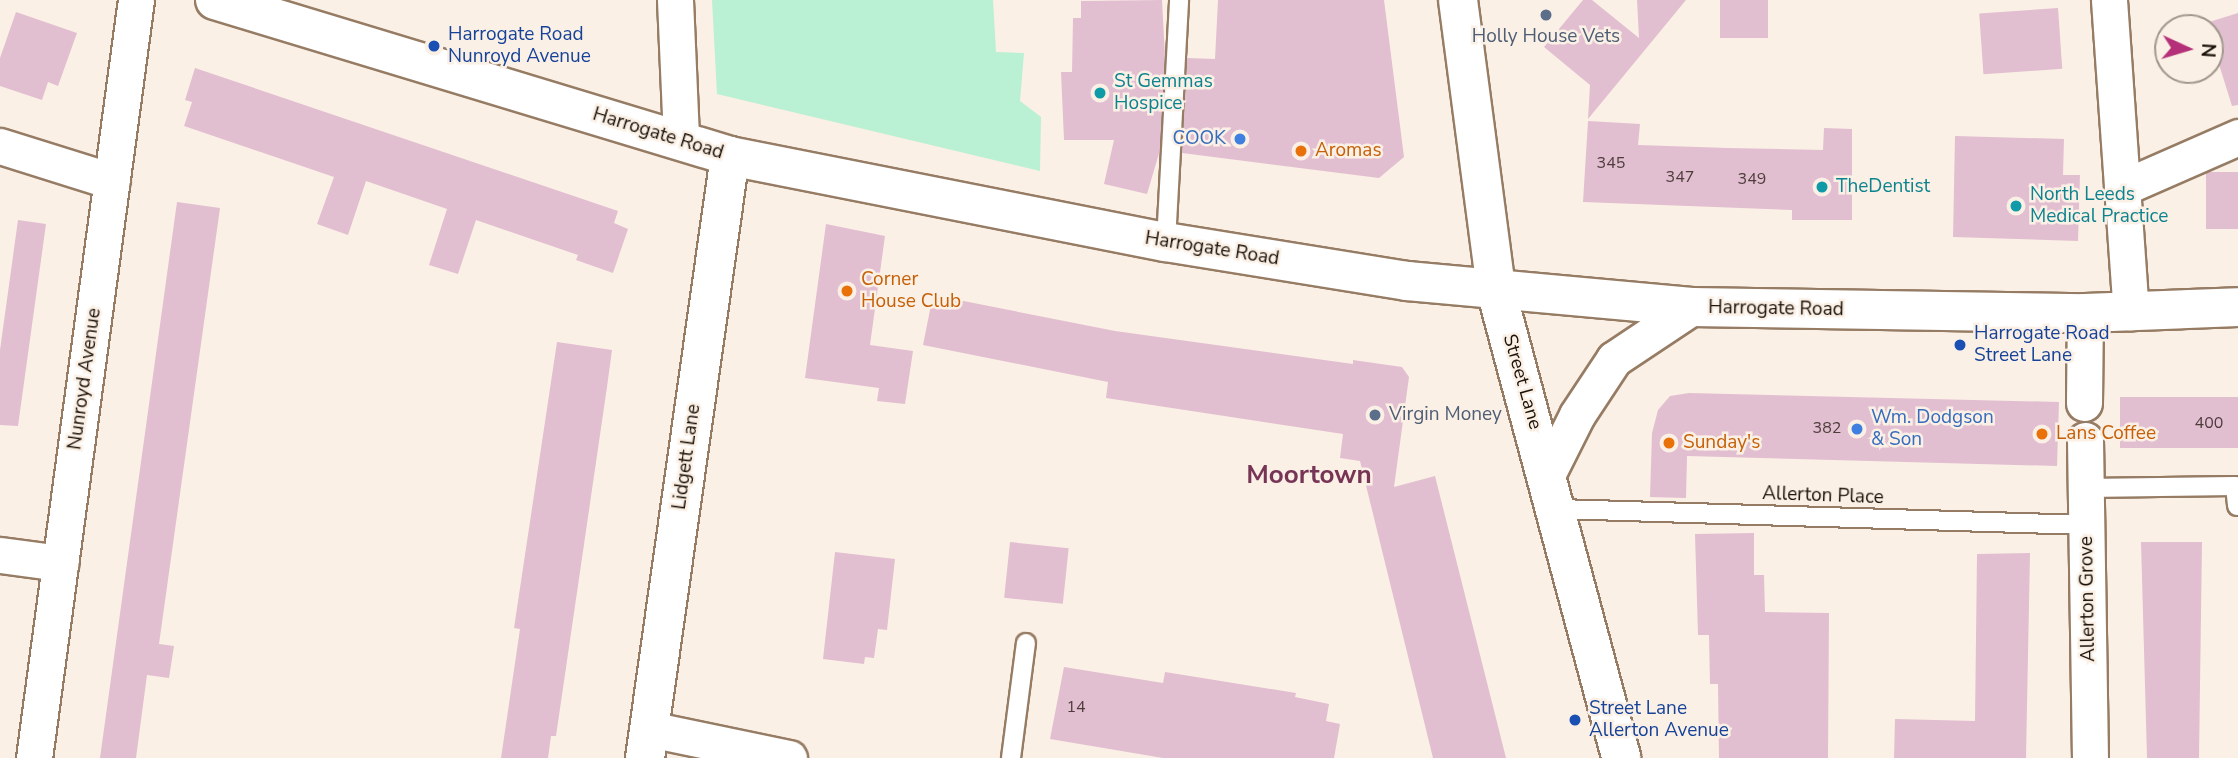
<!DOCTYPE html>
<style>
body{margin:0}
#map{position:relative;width:2238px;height:758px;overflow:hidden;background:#fbf0e5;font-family:"Nunito Sans",sans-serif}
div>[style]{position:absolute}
.green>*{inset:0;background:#baf0d3}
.building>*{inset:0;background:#e2bed1;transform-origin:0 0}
.roads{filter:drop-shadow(2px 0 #967c64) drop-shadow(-2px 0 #967c64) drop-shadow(0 2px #967c64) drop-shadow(0 -2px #967c64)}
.lane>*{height:18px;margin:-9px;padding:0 9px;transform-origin:9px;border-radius:9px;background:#fff}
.street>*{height:35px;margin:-17.5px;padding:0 17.5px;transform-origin:17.5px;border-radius:17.5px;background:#fff}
.secondary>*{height:38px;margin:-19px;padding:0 19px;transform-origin:19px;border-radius:19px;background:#fff}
.dots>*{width:19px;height:19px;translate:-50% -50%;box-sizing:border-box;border:4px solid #fbf0e5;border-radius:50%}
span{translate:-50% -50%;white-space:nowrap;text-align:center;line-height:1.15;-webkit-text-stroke:5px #fbf0e5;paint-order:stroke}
.number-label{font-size:16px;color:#4d3c3a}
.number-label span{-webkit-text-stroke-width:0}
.transit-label{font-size:19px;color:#164399}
.left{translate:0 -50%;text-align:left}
.service-label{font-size:19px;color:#4e5e75}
.culture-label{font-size:19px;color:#0d838f}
.street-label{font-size:19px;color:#1b1108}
.shop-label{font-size:19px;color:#366cbe}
.right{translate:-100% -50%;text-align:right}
.food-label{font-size:19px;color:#c56008}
.district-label{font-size:26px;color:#773556;font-weight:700}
.north{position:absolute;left:2154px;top:14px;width:70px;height:70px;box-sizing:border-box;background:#fbf0e5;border:2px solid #a1978d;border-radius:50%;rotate:94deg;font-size:19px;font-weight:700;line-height:28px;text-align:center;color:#1b1108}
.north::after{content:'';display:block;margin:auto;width:24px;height:32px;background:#b43179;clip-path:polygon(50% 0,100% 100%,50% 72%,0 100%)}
</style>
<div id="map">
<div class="green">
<div style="clip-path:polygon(712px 0,993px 0,996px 52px,1024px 53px,1020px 101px,1041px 117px,1040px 171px,717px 94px)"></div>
</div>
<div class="building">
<div style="clip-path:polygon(1162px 0,1165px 57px,1160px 150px,1147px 194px,1104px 184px,1114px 140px,1064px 140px,1061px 72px,1072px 72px,1073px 18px,1081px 18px,1081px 1px)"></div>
<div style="clip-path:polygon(1218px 0,1384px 0,1404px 157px,1379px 178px,1182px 153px,1187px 58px,1215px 59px)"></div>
<div style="clip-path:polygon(1583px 0,1592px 0,1639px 38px,1637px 0,1686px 0,1588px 119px,1590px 85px,1544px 47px)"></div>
<div style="left:1720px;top:0;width:48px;height:38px"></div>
<div style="left:2058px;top:8px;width:61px;height:79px;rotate:86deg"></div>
<div style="clip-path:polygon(16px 12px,77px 33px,58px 86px,48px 82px,42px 100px,0 86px,0 58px)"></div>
<div style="clip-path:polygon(2238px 13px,2238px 105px,2232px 106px,2206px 23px)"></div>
<div style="clip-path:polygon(195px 68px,618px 211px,614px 223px,628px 229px,613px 273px,576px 260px,578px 255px,476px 220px,458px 274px,429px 265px,447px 209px,366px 181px,348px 235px,317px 224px,334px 177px,184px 126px,192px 102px,185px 100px)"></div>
<div style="clip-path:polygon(1588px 121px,1640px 124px,1638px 145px,1728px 148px,1823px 150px,1824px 128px,1852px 129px,1852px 220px,1792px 220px,1792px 210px,1583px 202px)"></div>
<div style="clip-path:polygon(1955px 136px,2064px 139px,2063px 175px,2080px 175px,2078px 241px,1953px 237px)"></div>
<div style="left:2238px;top:172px;width:57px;height:32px;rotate:90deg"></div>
<div style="clip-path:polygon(177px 202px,220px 208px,159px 644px,174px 646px,169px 678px,147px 675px,136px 758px,100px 758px)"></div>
<div style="clip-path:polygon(18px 220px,46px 224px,18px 426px,0 425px,0 350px)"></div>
<div style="clip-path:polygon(826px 224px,885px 236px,870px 345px,913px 351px,905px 404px,877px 401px,879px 388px,805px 378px)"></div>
<div style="clip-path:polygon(933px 295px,1115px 331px,1353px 364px,1353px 360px,1402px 367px,1409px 377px,1394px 487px,1435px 476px,1506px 758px,1433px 758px,1360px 461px,1340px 458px,1343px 434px,1106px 398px,1108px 382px,923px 345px)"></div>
<div style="clip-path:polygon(557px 342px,612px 350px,607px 387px,556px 736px,551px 736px,548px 758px,501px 758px,520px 629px,514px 628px)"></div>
<div style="clip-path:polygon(1689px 393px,2059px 402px,2057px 466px,1687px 456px,1686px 498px,1650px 497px,1652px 433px,1658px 410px,1670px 396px)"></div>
<div style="left:2238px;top:397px;width:51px;height:118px;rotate:90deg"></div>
<div style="clip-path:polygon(1754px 533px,1754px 575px,1764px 575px,1765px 612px,1829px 613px,1828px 758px,1719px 758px,1718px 684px,1710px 684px,1709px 635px,1698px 635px,1695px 534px)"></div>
<div style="left:1010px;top:542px;width:59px;height:56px;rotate:6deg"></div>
<div style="clip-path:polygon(2141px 542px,2202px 542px,2199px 758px,2147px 758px)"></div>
<div style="clip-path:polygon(835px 552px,895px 559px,887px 630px,878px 629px,874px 658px,865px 657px,864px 664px,823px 659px)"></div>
<div style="clip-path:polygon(2030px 553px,2026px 758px,1894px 758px,1895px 719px,1975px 721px,1977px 554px)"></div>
<div style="clip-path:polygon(1064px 667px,1163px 683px,1165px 672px,1296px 693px,1295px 697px,1329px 704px,1326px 721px,1340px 724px,1334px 758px,1163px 758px,1050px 739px)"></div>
</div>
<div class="roads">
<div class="lane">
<div style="left:1166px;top:242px;width:242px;rotate:-86.9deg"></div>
<div style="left:2086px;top:488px;width:149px;rotate:-0.8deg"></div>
<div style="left:2235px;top:486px;width:20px;rotate:84deg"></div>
<div style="left:1558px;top:509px;width:529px;rotate:1.73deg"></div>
<div style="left:1011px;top:758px;width:116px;rotate:-82.6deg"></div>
</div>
<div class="street">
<div style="left:675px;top:0;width:140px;rotate:87.5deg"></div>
<div style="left:2109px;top:0;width:313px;rotate:86deg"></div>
<div style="left:0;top:146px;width:117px;rotate:17.4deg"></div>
<div style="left:2122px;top:188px;width:127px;rotate:-23.7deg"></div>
<div style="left:2084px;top:403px;width:90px;rotate:-89.4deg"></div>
<div style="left:2085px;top:440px;width:318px;rotate:89.1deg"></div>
<div style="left:1548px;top:473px;width:65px;rotate:-63.4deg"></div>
<div style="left:1577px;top:415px;width:67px;rotate:-56.5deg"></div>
<div style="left:1614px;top:359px;width:94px;rotate:-33.7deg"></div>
<div style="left:0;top:555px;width:61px;rotate:7.6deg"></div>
<div style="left:649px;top:729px;width:143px;rotate:11.7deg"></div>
<div style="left:34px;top:758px;width:765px;rotate:-82.34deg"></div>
</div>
<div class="secondary">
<div style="left:215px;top:0;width:538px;rotate:16.85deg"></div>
<div style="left:730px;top:156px;width:444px;rotate:11.2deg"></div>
<div style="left:1166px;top:242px;width:244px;rotate:9.2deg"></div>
<div style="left:1407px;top:281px;width:286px;rotate:5.2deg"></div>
<div style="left:1692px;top:307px;width:393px;rotate:0.9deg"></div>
<div style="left:2085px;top:313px;width:153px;rotate:-2.2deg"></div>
<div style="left:1458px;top:0;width:292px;rotate:82.5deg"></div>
<div style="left:1496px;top:290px;width:484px;rotate:75deg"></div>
<div style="left:645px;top:758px;width:608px;rotate:-81.96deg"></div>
</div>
</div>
<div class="dots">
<div style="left:1546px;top:15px;background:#5c6f8a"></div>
<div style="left:434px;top:46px;background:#1a4fb4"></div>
<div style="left:1100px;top:93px;background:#0f9aa8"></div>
<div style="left:1240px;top:139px;background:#3f7fe0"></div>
<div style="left:1301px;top:151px;background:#e8710a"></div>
<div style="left:1822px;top:187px;background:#0f9aa8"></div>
<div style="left:2016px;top:206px;background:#0f9aa8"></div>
<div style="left:847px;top:291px;background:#e8710a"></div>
<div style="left:1960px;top:345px;background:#1a4fb4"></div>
<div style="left:1375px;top:415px;background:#5c6f8a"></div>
<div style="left:1857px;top:429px;background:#3f7fe0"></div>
<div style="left:2042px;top:434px;background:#e8710a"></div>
<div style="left:1669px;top:443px;background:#e8710a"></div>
<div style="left:1575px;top:720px;background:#1a4fb4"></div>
</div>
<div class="number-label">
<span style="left:1611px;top:163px">345</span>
<span style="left:1680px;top:177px">347</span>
<span style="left:1752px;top:179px">349</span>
<span style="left:2209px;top:423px">400</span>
<span style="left:1827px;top:428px">382</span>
<span style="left:1076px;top:707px">14</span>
</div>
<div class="transit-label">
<span class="left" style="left:448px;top:46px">Harrogate Road<br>Nunroyd Avenue</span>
<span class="left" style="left:1974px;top:345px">Harrogate Road<br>Street Lane</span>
<span class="left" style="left:1589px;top:720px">Street Lane<br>Allerton Avenue</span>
</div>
<div class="service-label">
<span style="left:1546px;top:37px">Holly House Vets</span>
<span class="left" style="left:1389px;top:415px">Virgin Money</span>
</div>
<div class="culture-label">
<span class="left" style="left:1114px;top:93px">St Gemmas<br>Hospice</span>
<span class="left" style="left:1836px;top:187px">TheDentist</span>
<span class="left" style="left:2030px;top:206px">North Leeds<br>Medical Practice</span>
</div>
<div class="street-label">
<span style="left:658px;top:134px;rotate:17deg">Harrogate Road</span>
<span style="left:1212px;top:249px;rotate:9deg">Harrogate Road</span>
<span style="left:1776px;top:309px;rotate:1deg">Harrogate Road</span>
<span style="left:85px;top:379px;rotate:-82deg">Nunroyd Avenue</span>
<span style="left:1522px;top:382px;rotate:74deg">Street Lane</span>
<span style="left:687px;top:457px;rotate:-82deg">Lidgett Lane</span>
<span style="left:1823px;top:496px;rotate:2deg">Allerton Place</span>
<span style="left:2088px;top:599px;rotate:-91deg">Allerton Grove</span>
</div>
<div class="shop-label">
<span class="right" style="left:1226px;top:139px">COOK</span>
<span class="left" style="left:1871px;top:429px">Wm. Dodgson<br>&amp; Son</span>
</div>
<div class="food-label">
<span class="left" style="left:1315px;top:151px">Aromas</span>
<span class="left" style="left:861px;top:291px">Corner<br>House Club</span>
<span class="left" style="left:2056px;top:434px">Lans Coffee</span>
<span class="left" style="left:1683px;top:443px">Sunday's</span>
</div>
<div class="district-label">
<span style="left:1309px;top:475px">Moortown</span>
</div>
<div class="north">N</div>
</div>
